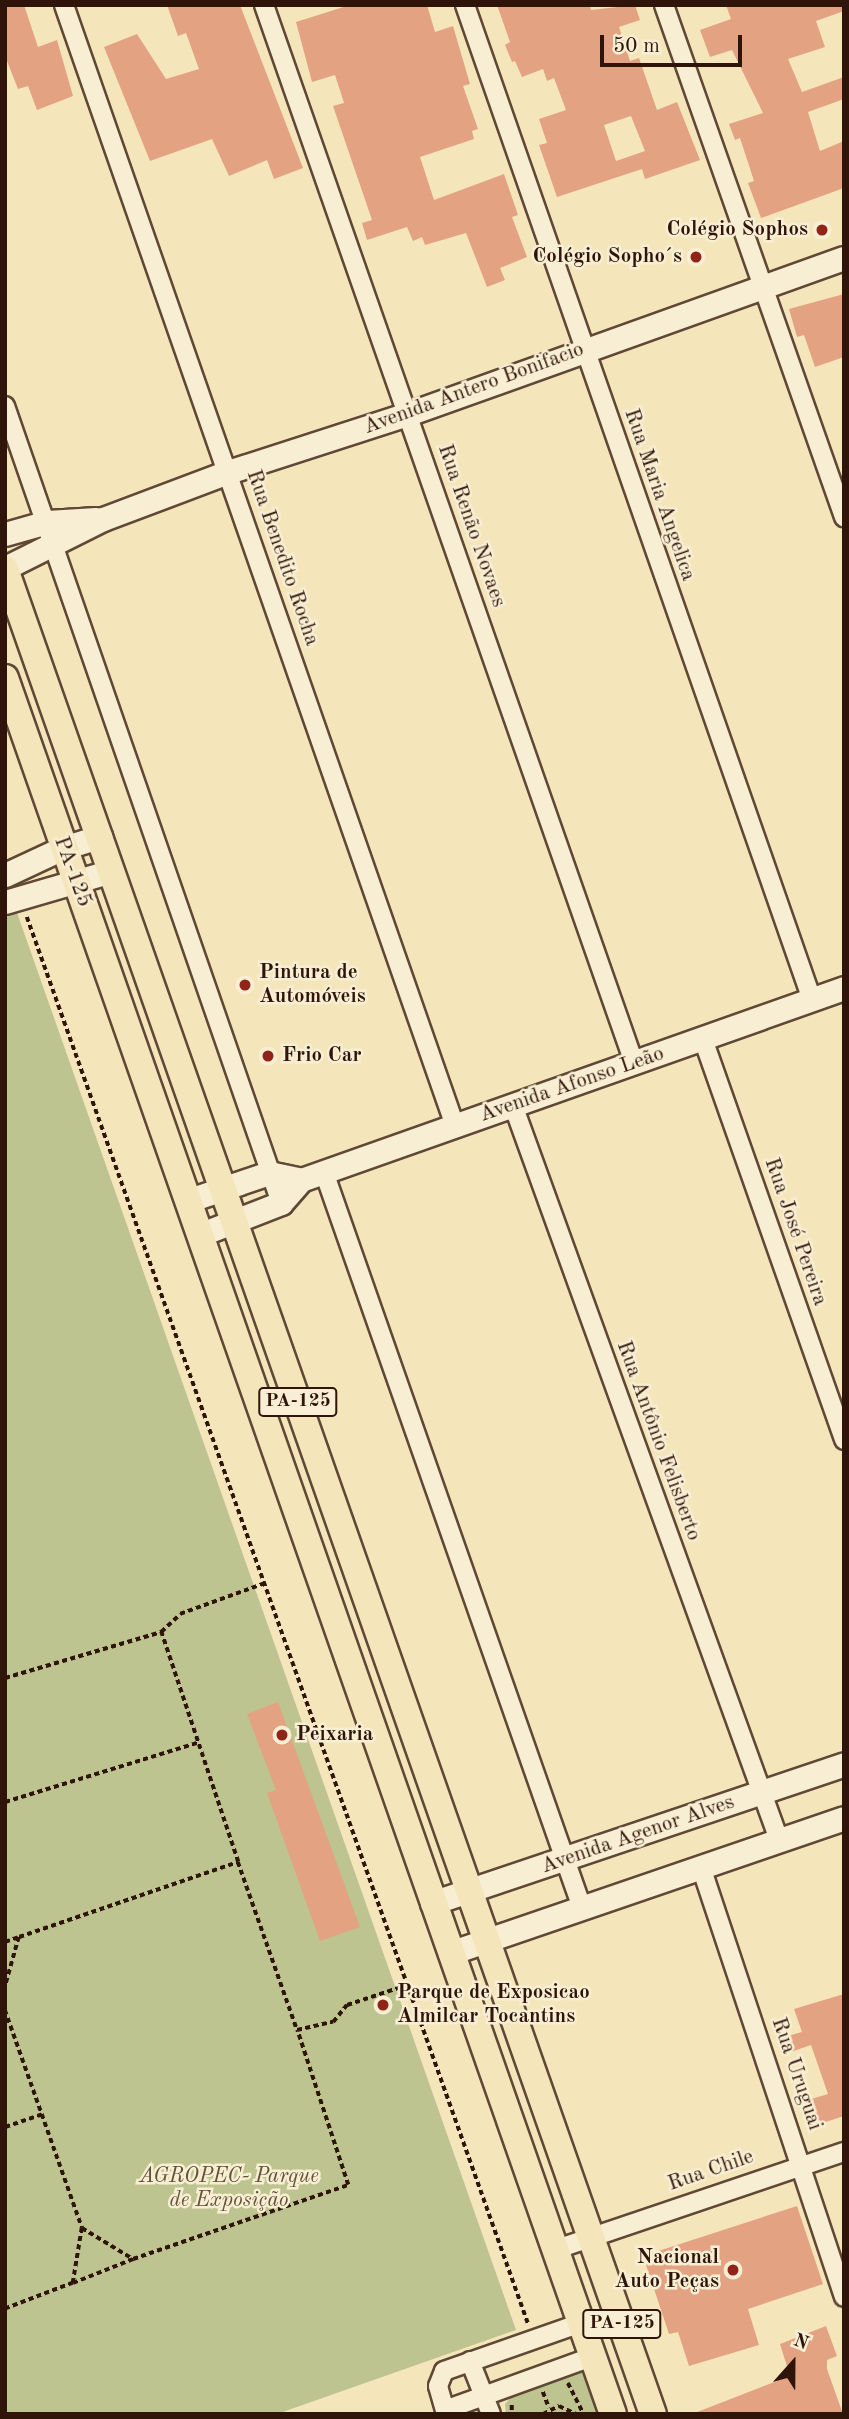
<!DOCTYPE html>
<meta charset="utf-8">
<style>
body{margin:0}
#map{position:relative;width:849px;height:2419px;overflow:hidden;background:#f5e5bb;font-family:"Old Standard TT",serif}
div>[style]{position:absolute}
.green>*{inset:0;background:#bdc48f}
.building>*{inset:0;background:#e3a281}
.path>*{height:3.5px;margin-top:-1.75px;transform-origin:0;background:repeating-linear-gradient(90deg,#2f1409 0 5px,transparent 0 8.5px)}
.roads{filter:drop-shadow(2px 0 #604836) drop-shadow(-2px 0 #604836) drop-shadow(0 2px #604836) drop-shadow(0 -2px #604836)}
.street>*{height:18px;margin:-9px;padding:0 9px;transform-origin:9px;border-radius:9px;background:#f8eed3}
.secondary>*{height:23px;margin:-11.5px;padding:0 11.5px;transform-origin:11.5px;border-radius:11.5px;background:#f8eed3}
.primary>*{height:26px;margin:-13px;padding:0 13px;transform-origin:13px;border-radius:13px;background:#f5e5bb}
.dots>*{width:19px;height:19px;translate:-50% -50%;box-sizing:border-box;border:4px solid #f8eed3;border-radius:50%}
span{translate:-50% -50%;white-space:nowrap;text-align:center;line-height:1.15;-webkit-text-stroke:5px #f8eed3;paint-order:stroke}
.shield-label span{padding:2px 5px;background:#f8eed3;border:2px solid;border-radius:5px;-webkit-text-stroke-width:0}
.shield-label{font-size:19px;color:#2f1409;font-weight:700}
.poi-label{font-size:21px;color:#2f1409;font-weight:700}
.right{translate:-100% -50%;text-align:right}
.left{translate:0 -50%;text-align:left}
.street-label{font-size:21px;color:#2f1409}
.park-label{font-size:21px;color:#615238;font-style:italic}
.frame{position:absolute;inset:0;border:7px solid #2f1409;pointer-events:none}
.north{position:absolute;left:758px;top:2328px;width:70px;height:70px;-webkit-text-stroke:5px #f8eed3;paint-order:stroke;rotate:21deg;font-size:19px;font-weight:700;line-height:28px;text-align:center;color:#2f1409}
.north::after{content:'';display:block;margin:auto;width:24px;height:32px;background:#2f1409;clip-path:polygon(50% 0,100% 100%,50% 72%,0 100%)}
.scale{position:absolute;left:600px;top:35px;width:142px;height:32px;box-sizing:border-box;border:4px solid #2f1409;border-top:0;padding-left:9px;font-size:21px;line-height:24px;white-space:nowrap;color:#2f1409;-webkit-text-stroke:5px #f8eed3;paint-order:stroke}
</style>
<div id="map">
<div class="green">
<div style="clip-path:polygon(15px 907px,516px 2330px,277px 2414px,5px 2414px,5px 910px)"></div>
<div style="clip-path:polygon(585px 2371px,606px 2414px,506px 2414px,505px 2404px,511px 2397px)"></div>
</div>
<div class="building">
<div style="clip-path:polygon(5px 5px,24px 5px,38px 47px,57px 40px,73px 96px,37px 110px,28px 86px,18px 89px,5px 56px)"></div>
<div style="clip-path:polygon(167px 5px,240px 5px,303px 168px,274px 179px,267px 160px,229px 176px,212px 139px,150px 161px,104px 47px,137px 34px,166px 79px,199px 69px,186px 33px,178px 36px)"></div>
<div style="clip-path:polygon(350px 5px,427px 5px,435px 32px,453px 26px,470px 84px,463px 86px,478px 129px,472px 131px,474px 139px,420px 157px,434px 200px,504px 174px,518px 215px,512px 217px,527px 257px,500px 268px,505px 280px,487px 287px,466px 233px,425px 245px,422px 237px,413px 241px,407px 227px,367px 240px,362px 223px,372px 220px,333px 106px,344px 103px,335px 75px,312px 82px,296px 22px)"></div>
<div style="clip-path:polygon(evenodd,497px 5px,590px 5px,591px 10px,635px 5px,640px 20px,619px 27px,630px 61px,639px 58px,657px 110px,677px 102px,700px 160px,645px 179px,642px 169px,557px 197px,539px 145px,547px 143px,539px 119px,566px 110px,554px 78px,547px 81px,543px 69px,522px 77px,515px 61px,512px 62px,505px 45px,510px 42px,497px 5px,631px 116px,645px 151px,616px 161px,604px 125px,631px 116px)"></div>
<div style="clip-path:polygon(726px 5px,844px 5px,844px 11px,816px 21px,825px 47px,788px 59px,802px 92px,844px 77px,844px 99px,808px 112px,820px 151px,844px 141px,844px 188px,761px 218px,748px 183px,754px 181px,740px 138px,735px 140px,729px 124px,763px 113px,732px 50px,710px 57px,700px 30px,731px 19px)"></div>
<div style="clip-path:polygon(844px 294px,844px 357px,815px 367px,804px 335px,797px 337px,789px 309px)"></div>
<div style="clip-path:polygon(278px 1702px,360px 1927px,320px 1941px,267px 1793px,276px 1790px,247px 1714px)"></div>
<div style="clip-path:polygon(844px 1994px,844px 2116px,810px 2127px,804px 2108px,810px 2106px,808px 2100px,828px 2094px,811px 2045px,785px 2054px,780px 2038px,802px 2032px,794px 2009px)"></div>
<div style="clip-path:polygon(797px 2206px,823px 2284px,748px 2309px,759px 2345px,689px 2366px,678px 2332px,669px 2334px,643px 2256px)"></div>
<div style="clip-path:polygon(826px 2326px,837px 2356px,827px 2360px,827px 2369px,843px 2414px,692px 2414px,790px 2376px,780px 2344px)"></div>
</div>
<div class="path">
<div style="left:27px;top:917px;width:1493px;rotate:70.39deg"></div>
<div style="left:5px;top:1678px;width:163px;rotate:-16.4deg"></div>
<div style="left:5px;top:1802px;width:201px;rotate:-17.1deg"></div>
<div style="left:238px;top:1862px;width:243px;rotate:-108.5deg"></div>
<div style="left:161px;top:1632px;width:26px;rotate:-43deg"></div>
<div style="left:180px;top:1614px;width:90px;rotate:-20deg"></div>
<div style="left:19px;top:1937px;width:231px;rotate:-18.9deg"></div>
<div style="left:238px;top:1862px;width:178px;rotate:70.6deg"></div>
<div style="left:5px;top:1942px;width:15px;rotate:-20deg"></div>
<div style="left:19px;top:1937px;width:52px;rotate:105.6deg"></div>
<div style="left:5px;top:2010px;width:231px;rotate:70.5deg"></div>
<div style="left:82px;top:2228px;width:56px;rotate:99.3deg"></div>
<div style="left:73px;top:2283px;width:73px;rotate:159.1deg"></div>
<div style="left:5px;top:2127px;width:39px;rotate:-19deg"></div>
<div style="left:82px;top:2228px;width:60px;rotate:31.3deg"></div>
<div style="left:133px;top:2259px;width:227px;rotate:-19deg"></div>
<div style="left:348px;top:2185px;width:163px;rotate:-108.2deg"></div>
<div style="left:297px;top:2030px;width:37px;rotate:-13deg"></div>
<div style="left:333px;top:2022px;width:22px;rotate:-51deg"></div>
<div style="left:347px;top:2005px;width:63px;rotate:-18.4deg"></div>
<div style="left:73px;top:2283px;width:65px;rotate:-21.8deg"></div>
<div style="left:568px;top:2383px;width:35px;rotate:63deg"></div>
<div style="left:543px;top:2392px;width:17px;rotate:69deg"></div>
<div style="left:512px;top:2405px;width:9px;rotate:90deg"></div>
<div style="left:543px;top:2414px;width:18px;rotate:-27deg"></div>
<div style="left:559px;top:2406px;width:19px;rotate:25deg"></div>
</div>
<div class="roads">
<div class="street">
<div style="left:64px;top:5px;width:1187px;rotate:70.77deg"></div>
<div style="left:264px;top:5px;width:1121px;rotate:70.72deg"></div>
<div style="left:465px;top:5px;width:1054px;rotate:70.77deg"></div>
<div style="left:664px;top:5px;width:543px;rotate:70.63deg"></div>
<div style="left:5px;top:406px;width:843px;rotate:70.9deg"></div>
<div style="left:703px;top:1039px;width:425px;rotate:70.6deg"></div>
<div style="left:513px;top:1105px;width:782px;rotate:70.1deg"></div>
<div style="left:324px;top:1172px;width:780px;rotate:70.68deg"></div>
<div style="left:701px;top:1867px;width:453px;rotate:71.6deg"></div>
<div style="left:557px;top:2249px;width:303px;rotate:-18.7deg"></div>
<div style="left:470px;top:2361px;width:57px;rotate:68.4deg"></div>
<div style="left:445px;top:2410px;width:158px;rotate:-19.9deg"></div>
<div style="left:446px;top:2414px;width:29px;rotate:-106deg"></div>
<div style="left:438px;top:2386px;width:16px;rotate:-68deg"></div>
<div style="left:444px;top:2371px;width:148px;rotate:-19.3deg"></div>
</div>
<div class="secondary">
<div style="left:5px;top:534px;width:44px;rotate:-15.9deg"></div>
<div style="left:47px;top:522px;width:49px;rotate:-3.5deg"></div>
<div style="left:5px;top:568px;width:110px;rotate:-26.6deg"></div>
<div style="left:103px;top:519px;width:134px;rotate:-20.6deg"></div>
<div style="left:228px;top:472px;width:189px;rotate:-17.9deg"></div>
<div style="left:408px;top:414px;width:463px;rotate:-19.7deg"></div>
<div style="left:5px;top:875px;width:64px;rotate:-25deg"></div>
<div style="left:63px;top:848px;width:39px;rotate:-17deg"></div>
<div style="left:5px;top:902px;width:111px;rotate:-16.2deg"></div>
<div style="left:187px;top:1201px;width:87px;rotate:-18.9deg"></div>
<div style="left:269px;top:1173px;width:33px;rotate:12deg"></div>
<div style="left:301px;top:1180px;width:576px;rotate:-19.47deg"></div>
<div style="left:199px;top:1235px;width:88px;rotate:-21.3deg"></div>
<div style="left:281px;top:1203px;width:30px;rotate:-49deg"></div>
<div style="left:432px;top:1903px;width:435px;rotate:-18.6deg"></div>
<div style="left:450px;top:1953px;width:416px;rotate:-18.9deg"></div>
</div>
<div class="primary">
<div style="left:5px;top:569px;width:1955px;rotate:70.65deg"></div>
<div style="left:5px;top:678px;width:1839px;rotate:70.7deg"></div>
</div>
</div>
<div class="dots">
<div style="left:822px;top:230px;background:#8f2418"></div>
<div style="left:696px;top:257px;background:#8f2418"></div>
<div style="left:245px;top:985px;background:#8f2418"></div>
<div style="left:268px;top:1056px;background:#8f2418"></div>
<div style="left:282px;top:1735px;background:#8f2418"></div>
<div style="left:383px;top:2005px;background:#8f2418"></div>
<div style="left:733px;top:2270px;background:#8f2418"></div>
</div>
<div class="shield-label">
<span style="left:298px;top:1402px">PA-125</span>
<span style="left:622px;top:2324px">PA-125</span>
</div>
<div class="poi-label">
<span class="right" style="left:808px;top:230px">Colégio Sophos</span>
<span class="right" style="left:682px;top:257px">Colégio Sopho´s</span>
<span class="left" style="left:259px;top:985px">Pintura de<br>Automóveis</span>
<span class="left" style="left:282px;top:1056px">Frio Car</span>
<span class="left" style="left:296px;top:1735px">Peixaria</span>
<span class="left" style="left:397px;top:2005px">Parque de Exposicao<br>Almilcar Tocantins</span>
<span class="right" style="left:719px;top:2270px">Nacional<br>Auto Peças</span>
</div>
<div class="street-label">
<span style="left:474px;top:389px;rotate:-20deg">Avenida Antero Bonifacio</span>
<span style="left:659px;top:495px;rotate:71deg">Rua Maria Angelica</span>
<span style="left:471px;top:526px;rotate:71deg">Rua Renão Novaes</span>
<span style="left:282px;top:558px;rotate:71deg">Rua Benedito Rocha</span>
<span style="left:72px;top:872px;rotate:70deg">PA-125</span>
<span style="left:572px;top:1085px;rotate:-19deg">Avenida Afonso Leão</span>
<span style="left:795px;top:1232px;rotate:71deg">Rua José Pereira</span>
<span style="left:658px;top:1441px;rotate:70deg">Rua Antônio Felisberto</span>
<span style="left:638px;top:1835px;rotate:-19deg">Avenida Agenor Alves</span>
<span style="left:796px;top:2074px;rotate:71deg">Rua Uruguai</span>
<span style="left:711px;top:2171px;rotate:-19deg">Rua Chile</span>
</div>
<div class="park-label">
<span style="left:229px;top:2189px">AGROPEC- Parque<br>de Exposição</span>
</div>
<div class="frame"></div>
<div class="north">N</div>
<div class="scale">50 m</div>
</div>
